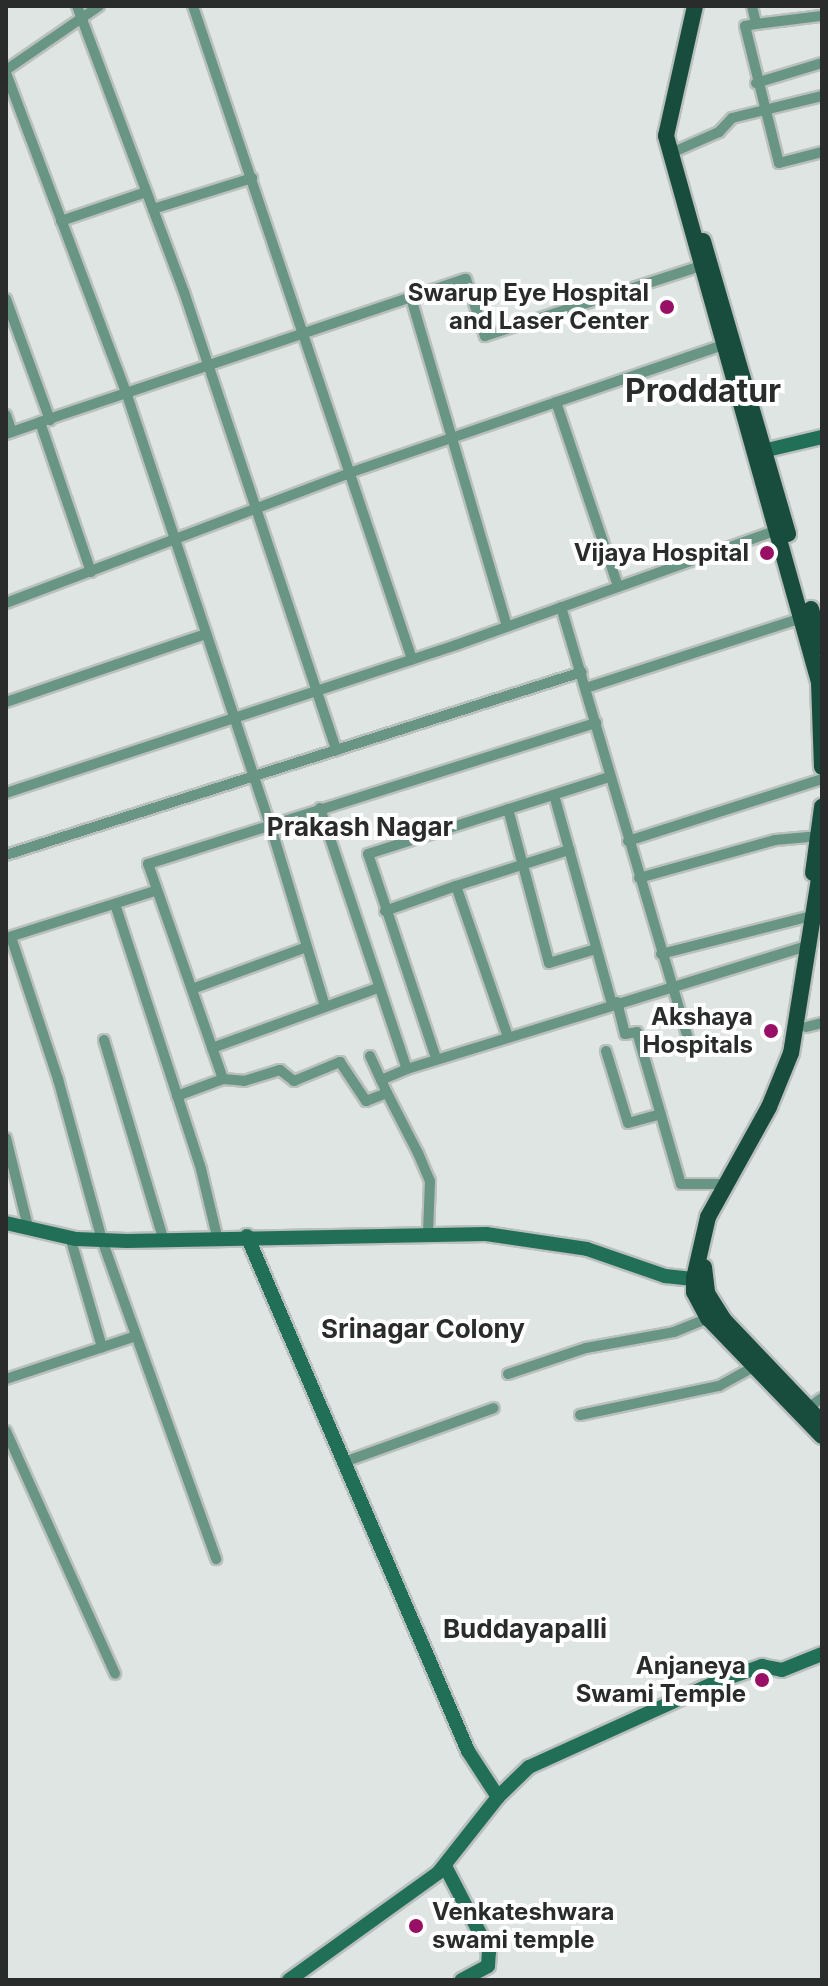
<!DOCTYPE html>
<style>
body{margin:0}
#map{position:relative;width:828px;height:1986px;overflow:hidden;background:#dee5e2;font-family:Inter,sans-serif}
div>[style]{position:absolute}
.roads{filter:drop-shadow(2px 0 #bac0bd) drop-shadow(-2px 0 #bac0bd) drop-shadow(0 2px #bac0bd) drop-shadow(0 -2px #bac0bd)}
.street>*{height:10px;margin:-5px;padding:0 5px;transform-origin:5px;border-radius:5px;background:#689584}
.secondary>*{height:14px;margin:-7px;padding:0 7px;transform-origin:7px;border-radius:7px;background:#226f58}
.primary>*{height:16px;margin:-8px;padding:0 8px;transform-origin:8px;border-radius:8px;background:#184d3d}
.dots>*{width:22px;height:22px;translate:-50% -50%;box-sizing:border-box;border:4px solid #fff;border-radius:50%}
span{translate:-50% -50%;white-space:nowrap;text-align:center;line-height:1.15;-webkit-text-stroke:8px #fff;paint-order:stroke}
.poi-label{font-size:24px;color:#2a2c2b;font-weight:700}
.right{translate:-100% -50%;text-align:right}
.left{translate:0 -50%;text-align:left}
.neighbourhood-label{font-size:26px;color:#2a2c2b;font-weight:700}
.district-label{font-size:32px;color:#2a2c2b;font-weight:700}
.frame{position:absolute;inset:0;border:8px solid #2a2c2b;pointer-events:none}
</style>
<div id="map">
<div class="roads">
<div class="street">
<div style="left:77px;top:6px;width:305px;rotate:69.5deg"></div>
<div style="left:184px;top:292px;width:483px;rotate:71.6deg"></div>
<div style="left:193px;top:6px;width:689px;rotate:71.46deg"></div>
<div style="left:752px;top:6px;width:18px;rotate:77deg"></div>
<div style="left:756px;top:24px;width:11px;rotate:170deg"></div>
<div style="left:745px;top:26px;width:141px;rotate:76.1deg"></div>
<div style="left:779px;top:163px;width:44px;rotate:-14.3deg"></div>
<div style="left:756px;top:24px;width:64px;rotate:-7.1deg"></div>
<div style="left:6px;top:70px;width:113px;rotate:-34.5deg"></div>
<div style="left:6px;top:73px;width:344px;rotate:69.4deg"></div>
<div style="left:127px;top:395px;width:452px;rotate:71.6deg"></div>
<div style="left:270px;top:824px;width:190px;rotate:73.2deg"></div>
<div style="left:756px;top:83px;width:69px;rotate:-16.9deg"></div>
<div style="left:678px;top:150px;width:45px;rotate:-23.7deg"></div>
<div style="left:719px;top:132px;width:19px;rotate:-47deg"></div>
<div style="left:732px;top:118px;width:93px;rotate:-13.7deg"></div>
<div style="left:153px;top:209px;width:104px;rotate:-17.4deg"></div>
<div style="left:61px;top:221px;width:90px;rotate:-18.8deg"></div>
<div style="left:411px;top:298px;width:342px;rotate:73.7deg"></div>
<div style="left:6px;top:299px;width:129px;rotate:70deg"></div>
<div style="left:556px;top:402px;width:194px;rotate:71.4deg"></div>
<div style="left:6px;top:415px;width:18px;rotate:71deg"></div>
<div style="left:6px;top:434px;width:36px;rotate:-19deg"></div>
<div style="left:91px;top:572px;width:158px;rotate:-108.8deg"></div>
<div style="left:40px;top:422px;width:449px;rotate:-18.6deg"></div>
<div style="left:466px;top:279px;width:60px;rotate:71.6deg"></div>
<div style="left:485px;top:336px;width:230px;rotate:-18deg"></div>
<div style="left:6px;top:603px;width:370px;rotate:-20.7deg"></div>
<div style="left:352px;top:472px;width:398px;rotate:-18.9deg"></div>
<div style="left:561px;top:607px;width:463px;rotate:73.6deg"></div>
<div style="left:586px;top:688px;width:230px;rotate:-18deg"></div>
<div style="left:6px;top:702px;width:208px;rotate:-18.8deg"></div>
<div style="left:6px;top:793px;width:474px;rotate:-18.2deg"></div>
<div style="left:456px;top:645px;width:344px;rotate:-19.7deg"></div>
<div style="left:554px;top:795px;width:217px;rotate:74.5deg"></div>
<div style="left:320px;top:808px;width:275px;rotate:71.6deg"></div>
<div style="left:407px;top:1069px;width:423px;rotate:-17.1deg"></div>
<div style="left:508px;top:809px;width:159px;rotate:75.1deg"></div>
<div style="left:549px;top:963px;width:49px;rotate:-16.6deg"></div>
<div style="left:628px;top:841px;width:204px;rotate:-17.7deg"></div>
<div style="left:6px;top:855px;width:604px;rotate:-17.63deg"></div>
<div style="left:639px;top:878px;width:141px;rotate:-15.6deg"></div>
<div style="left:775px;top:840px;width:45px;rotate:-5.1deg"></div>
<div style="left:115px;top:904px;width:279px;rotate:72deg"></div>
<div style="left:201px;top:1169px;width:69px;rotate:76.6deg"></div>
<div style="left:385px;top:911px;width:75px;rotate:-19.4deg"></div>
<div style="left:11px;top:937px;width:150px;rotate:71.7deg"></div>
<div style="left:58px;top:1079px;width:167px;rotate:74.7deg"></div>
<div style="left:102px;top:1240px;width:339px;rotate:70.3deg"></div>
<div style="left:6px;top:938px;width:156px;rotate:-17.5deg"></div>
<div style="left:661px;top:954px;width:159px;rotate:-14.2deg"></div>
<div style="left:192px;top:989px;width:119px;rotate:-20.1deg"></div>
<div style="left:617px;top:1002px;width:33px;rotate:76deg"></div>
<div style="left:625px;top:1034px;width:12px;rotate:-9deg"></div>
<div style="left:637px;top:1032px;width:158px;rotate:73.9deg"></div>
<div style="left:681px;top:1184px;width:46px"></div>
<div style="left:806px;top:1027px;width:16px;rotate:-14deg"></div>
<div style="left:508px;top:1037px;width:160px;rotate:-109deg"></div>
<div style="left:456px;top:886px;width:119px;rotate:-17.7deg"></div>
<div style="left:104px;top:1040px;width:210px;rotate:73.4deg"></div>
<div style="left:212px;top:1048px;width:177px;rotate:-19.9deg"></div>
<div style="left:606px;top:1051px;width:75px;rotate:73deg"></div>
<div style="left:628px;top:1123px;width:34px;rotate:-15deg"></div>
<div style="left:370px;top:1056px;width:41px;rotate:65.3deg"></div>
<div style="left:436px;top:1058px;width:215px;rotate:-108.4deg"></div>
<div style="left:368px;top:854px;width:254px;rotate:-17.7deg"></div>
<div style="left:223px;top:1079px;width:228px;rotate:-109.2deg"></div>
<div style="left:148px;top:864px;width:470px;rotate:-17.5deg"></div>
<div style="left:381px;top:1080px;width:28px;rotate:-23deg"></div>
<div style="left:177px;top:1096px;width:49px;rotate:-20.3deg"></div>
<div style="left:223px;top:1079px;width:21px;rotate:5deg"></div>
<div style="left:244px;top:1081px;width:38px;rotate:-17deg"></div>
<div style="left:280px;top:1070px;width:18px;rotate:38deg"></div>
<div style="left:294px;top:1081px;width:50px;rotate:-22.4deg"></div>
<div style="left:340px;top:1062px;width:47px;rotate:56.3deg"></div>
<div style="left:366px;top:1101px;width:22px;rotate:-21deg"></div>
<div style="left:387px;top:1093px;width:68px;rotate:62.7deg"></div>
<div style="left:418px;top:1153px;width:30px;rotate:67deg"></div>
<div style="left:430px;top:1181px;width:51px;rotate:92.2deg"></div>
<div style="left:6px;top:1138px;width:92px;rotate:76.1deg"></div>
<div style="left:70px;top:1237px;width:115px;rotate:73.8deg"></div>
<div style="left:508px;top:1374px;width:82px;rotate:-18.4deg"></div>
<div style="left:586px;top:1348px;width:89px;rotate:-10.3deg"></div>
<div style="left:674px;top:1332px;width:37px;rotate:-22deg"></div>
<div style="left:6px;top:1379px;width:137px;rotate:-18.3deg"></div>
<div style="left:804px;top:1411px;width:22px;rotate:-36deg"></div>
<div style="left:580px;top:1415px;width:142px;rotate:-11.8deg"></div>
<div style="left:719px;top:1386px;width:37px;rotate:-29deg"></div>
<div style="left:6px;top:1431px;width:266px;rotate:65.8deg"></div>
<div style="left:344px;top:1462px;width:159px;rotate:-19.8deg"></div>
</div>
<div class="secondary">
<div style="left:767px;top:450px;width:57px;rotate:-13.3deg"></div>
<div style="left:6px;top:1223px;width:72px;rotate:12.9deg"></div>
<div style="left:76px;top:1239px;width:51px;rotate:2.2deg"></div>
<div style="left:127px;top:1241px;width:359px;rotate:-1.1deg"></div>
<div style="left:486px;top:1234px;width:102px;rotate:8.4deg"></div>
<div style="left:587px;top:1249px;width:83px;rotate:19.1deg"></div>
<div style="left:665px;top:1276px;width:38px;rotate:6deg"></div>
<div style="left:247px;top:1236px;width:560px;rotate:66.77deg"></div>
<div style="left:468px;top:1751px;width:55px;rotate:56.9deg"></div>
<div style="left:445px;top:1866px;width:96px;rotate:62.6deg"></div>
<div style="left:489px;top:1951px;width:15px;rotate:94deg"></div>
<div style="left:488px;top:1966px;width:30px;rotate:152deg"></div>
<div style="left:289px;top:1980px;width:183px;rotate:-35.7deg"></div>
<div style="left:438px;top:1873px;width:97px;rotate:-51.7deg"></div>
<div style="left:498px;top:1797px;width:43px;rotate:-44.1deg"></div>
<div style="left:529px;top:1767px;width:205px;rotate:-24.4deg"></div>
<div style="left:716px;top:1682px;width:49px;rotate:-19.2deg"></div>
<div style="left:762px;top:1666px;width:20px;rotate:11deg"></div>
<div style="left:782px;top:1670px;width:43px;rotate:-21.8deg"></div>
</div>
<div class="primary">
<div style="left:695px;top:6px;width:133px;rotate:102.6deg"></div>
<div style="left:666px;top:136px;width:567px;rotate:74.35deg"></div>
<div style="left:819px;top:682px;width:85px;rotate:88deg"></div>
<div style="left:703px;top:241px;width:305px;rotate:73.8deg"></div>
<div style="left:811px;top:609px;width:40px;rotate:74deg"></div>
<div style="left:822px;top:860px;width:195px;rotate:99.1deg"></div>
<div style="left:791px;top:1053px;width:58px;rotate:112.2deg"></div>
<div style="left:769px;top:1107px;width:126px;rotate:119deg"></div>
<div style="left:708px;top:1217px;width:63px;rotate:102.9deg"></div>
<div style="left:694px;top:1278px;width:14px;rotate:90deg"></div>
<div style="left:694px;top:1292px;width:30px;rotate:62deg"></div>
<div style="left:708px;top:1318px;width:164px;rotate:46deg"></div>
<div style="left:813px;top:873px;width:67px;rotate:-82.2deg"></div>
<div style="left:704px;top:1267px;width:26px;rotate:83deg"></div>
<div style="left:707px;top:1293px;width:31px;rotate:58deg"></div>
<div style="left:723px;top:1319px;width:144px;rotate:46.4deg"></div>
</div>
</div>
<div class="dots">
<div style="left:667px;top:307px;background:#971065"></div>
<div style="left:767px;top:553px;background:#971065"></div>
<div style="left:771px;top:1031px;background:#971065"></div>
<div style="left:762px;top:1680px;background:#971065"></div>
<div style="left:416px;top:1926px;background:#971065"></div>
</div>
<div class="poi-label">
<span class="right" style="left:649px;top:307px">Swarup Eye Hospital<br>and Laser Center</span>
<span class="right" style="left:749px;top:553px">Vijaya Hospital</span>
<span class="right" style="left:753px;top:1031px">Akshaya<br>Hospitals</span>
<span class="right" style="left:746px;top:1680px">Anjaneya<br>Swami Temple</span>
<span class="left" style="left:432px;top:1926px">Venkateshwara<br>swami temple</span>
</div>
<div class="neighbourhood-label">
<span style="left:360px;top:827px">Prakash Nagar</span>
<span style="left:423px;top:1329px">Srinagar Colony</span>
<span style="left:525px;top:1629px">Buddayapalli</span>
</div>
<div class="district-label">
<span style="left:703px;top:391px">Proddatur</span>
</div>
<div class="frame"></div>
</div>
